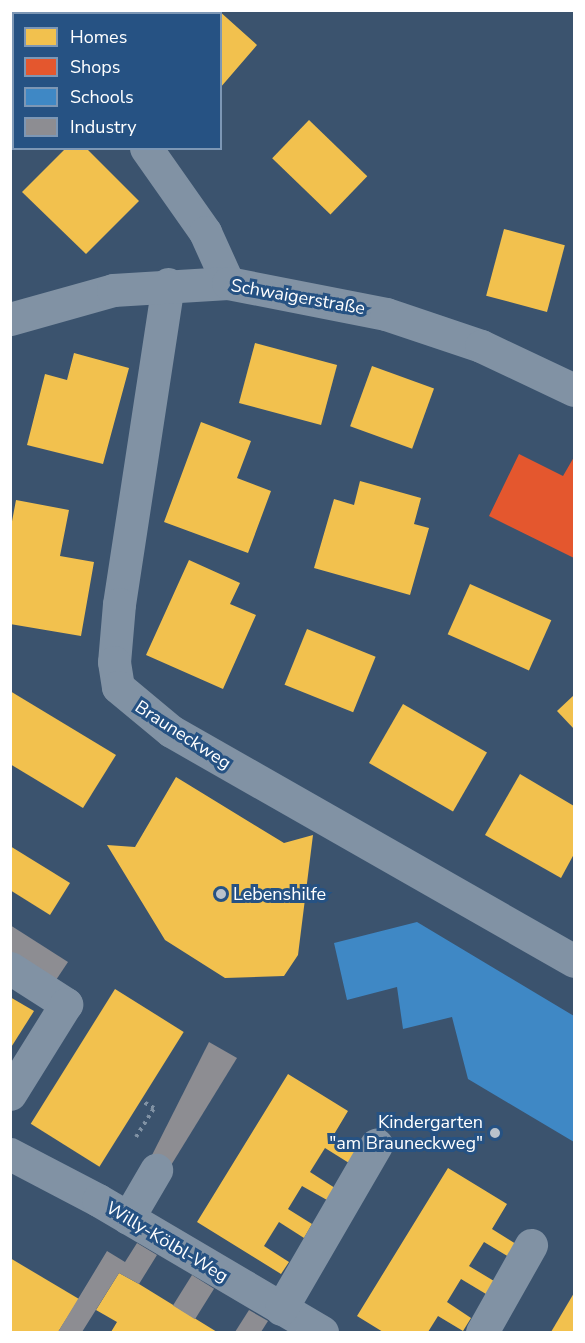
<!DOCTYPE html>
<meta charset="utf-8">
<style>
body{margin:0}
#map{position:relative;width:585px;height:1343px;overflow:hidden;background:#3b536e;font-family:"Nunito Sans",sans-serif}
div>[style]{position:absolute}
.homes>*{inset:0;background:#f2c14e;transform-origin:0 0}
.shops>*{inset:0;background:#e4572e}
.schools>*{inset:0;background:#3f88c5}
.industry>*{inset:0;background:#8d8d92;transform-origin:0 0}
.path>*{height:4px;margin-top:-2px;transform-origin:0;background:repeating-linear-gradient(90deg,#8192a4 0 3px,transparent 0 7.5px)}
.minor>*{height:33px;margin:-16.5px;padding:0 16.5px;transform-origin:16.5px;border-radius:16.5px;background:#8192a4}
.dots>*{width:16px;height:16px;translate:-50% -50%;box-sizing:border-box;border:3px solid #265283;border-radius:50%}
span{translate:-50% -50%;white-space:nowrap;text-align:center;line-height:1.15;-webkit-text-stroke:6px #265283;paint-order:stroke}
.street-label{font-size:18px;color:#fff}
.poi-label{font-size:18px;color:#fff}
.left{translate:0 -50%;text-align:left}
.right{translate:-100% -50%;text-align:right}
.frame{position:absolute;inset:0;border:12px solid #fff;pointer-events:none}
.legend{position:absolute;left:12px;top:12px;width:210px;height:138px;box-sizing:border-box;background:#265283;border:2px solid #7d97b5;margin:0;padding:8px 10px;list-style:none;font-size:18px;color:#fff}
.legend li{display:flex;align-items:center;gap:12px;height:30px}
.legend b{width:30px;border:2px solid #7d97b5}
</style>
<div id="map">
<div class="homes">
<div style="clip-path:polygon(54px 10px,89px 10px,86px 14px)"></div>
<div style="clip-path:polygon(183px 10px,218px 10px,257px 45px,220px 88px,220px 14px)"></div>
<div style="left:309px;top:120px;width:81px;height:53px;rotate:44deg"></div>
<div style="clip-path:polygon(66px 148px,86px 148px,139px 201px,86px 254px,22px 192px)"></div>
<div style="left:504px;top:229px;width:63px;height:69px;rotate:15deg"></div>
<div style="left:255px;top:343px;width:85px;height:62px;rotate:15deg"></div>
<div style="clip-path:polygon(74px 353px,129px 368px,103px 464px,27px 445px,45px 374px,67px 380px)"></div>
<div style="left:372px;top:366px;width:66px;height:64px;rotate:20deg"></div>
<div style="clip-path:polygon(201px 422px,251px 441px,237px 478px,271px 491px,248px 553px,164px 522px)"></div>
<div style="clip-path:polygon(360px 481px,421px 498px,414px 524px,429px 528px,410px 595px,314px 568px,334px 499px,354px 505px)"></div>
<div style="clip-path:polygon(16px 500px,69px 510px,60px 556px,94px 562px,81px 636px,10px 624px,10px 532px)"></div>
<div style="clip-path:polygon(189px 560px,240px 583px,230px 604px,256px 615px,223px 689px,146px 655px)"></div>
<div style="left:470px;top:584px;width:89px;height:55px;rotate:24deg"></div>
<div style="left:307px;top:629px;width:74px;height:60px;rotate:22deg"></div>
<div style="clip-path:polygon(10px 691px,116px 755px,83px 808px,10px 764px)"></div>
<div style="clip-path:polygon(574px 695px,574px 729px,557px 711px)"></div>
<div style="left:403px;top:704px;width:97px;height:68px;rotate:30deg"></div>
<div style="clip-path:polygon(520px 774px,574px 806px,574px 854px,561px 878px,485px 835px)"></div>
<div style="clip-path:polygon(176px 777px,284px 843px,313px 835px,298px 955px,284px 976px,225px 978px,165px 940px,107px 845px,135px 847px)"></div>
<div style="clip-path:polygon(10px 846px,70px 883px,50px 915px,10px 890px)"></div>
<div style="left:115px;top:989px;width:81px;height:159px;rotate:32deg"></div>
<div style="clip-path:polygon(10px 997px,34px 1011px,10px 1049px)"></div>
<div style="clip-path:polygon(288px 1074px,348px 1111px,333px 1136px,357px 1151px,349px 1163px,325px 1148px,310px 1172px,335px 1188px,327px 1200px,302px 1186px,288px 1209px,312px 1224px,304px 1238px,279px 1222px,264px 1246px,289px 1262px,281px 1274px,197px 1222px)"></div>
<div style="clip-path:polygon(448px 1168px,507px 1204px,492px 1229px,516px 1244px,509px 1257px,484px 1242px,469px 1266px,494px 1281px,486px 1294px,461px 1279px,447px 1302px,471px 1318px,463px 1331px,438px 1316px,428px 1332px,383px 1332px,357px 1316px)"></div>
<div style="clip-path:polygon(10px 1258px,79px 1299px,58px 1332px,10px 1332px)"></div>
<div style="clip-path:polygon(119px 1273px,139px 1284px,217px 1332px,111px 1332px,117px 1322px,96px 1310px)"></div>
<div style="clip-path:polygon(574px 1293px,574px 1332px,551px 1332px)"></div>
</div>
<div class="shops">
<div style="clip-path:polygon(519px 454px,563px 476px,574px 457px,574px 558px,489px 516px)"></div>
</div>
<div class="schools">
<div style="clip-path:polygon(417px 922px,574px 1016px,574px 1142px,468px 1079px,452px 1017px,403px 1029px,397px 987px,347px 1000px,334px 943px)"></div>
</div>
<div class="industry">
<div style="clip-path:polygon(10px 925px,68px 962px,54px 983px,10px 955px)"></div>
<div style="clip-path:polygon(209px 1042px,237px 1058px,165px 1175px,147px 1165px)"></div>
<div style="clip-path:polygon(137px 1243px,157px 1255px,139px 1284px,119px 1273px,82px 1332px,58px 1332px,107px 1251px,125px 1262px)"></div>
<div style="left:192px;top:1275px;width:26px;height:36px;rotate:32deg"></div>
<div style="clip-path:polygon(249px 1310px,268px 1321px,261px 1332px,235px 1332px)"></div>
</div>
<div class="path">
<div style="left:136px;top:1137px;width:34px;rotate:-58deg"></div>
<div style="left:154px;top:1108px;width:14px;rotate:-150deg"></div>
</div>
<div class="minor">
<div style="left:11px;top:10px;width:5px;rotate:53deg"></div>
<div style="left:146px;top:148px;width:103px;rotate:54.9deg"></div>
<div style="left:205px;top:232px;width:56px;rotate:65.7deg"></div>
<div style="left:168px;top:284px;width:324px;rotate:98.7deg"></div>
<div style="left:119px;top:604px;width:58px;rotate:94.9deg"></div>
<div style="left:114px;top:662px;width:25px;rotate:81deg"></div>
<div style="left:118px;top:687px;width:69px;rotate:39.7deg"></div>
<div style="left:171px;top:731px;width:464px;rotate:29.7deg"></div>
<div style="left:10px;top:319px;width:107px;rotate:-15.7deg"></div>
<div style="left:113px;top:290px;width:115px;rotate:-3.5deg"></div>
<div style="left:228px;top:283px;width:161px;rotate:11.1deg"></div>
<div style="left:386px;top:314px;width:100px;rotate:18.6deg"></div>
<div style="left:481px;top:346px;width:103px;rotate:25.3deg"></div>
<div style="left:10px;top:968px;width:67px;rotate:32.7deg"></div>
<div style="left:66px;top:1004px;width:106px;rotate:121.9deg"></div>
<div style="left:10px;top:1154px;width:99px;rotate:27.6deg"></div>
<div style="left:98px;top:1200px;width:260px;rotate:30.5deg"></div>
<div style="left:128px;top:1218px;width:56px;rotate:-59.7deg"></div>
<div style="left:281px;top:1309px;width:190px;rotate:-59.9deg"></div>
<div style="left:482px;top:1332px;width:100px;rotate:-60.6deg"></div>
</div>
<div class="dots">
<div style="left:221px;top:894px;background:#bac3cc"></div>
<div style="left:495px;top:1133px;background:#bac3cc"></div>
</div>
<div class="street-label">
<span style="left:298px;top:297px;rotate:10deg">Schwaigerstraße</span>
<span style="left:183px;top:735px;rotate:33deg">Brauneckweg</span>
<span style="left:167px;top:1242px;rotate:31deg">Willy-Kölbl-Weg</span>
</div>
<div class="poi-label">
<span class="left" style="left:233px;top:894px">Lebenshilfe</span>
<span class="right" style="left:483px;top:1133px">Kindergarten<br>"am Brauneckweg"</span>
</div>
<div class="frame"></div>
<ul class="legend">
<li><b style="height:16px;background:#f2c14e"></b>Homes</li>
<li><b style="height:16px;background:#e4572e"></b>Shops</li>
<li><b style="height:16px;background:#3f88c5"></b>Schools</li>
<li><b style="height:16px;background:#8d8d92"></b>Industry</li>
</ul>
</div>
